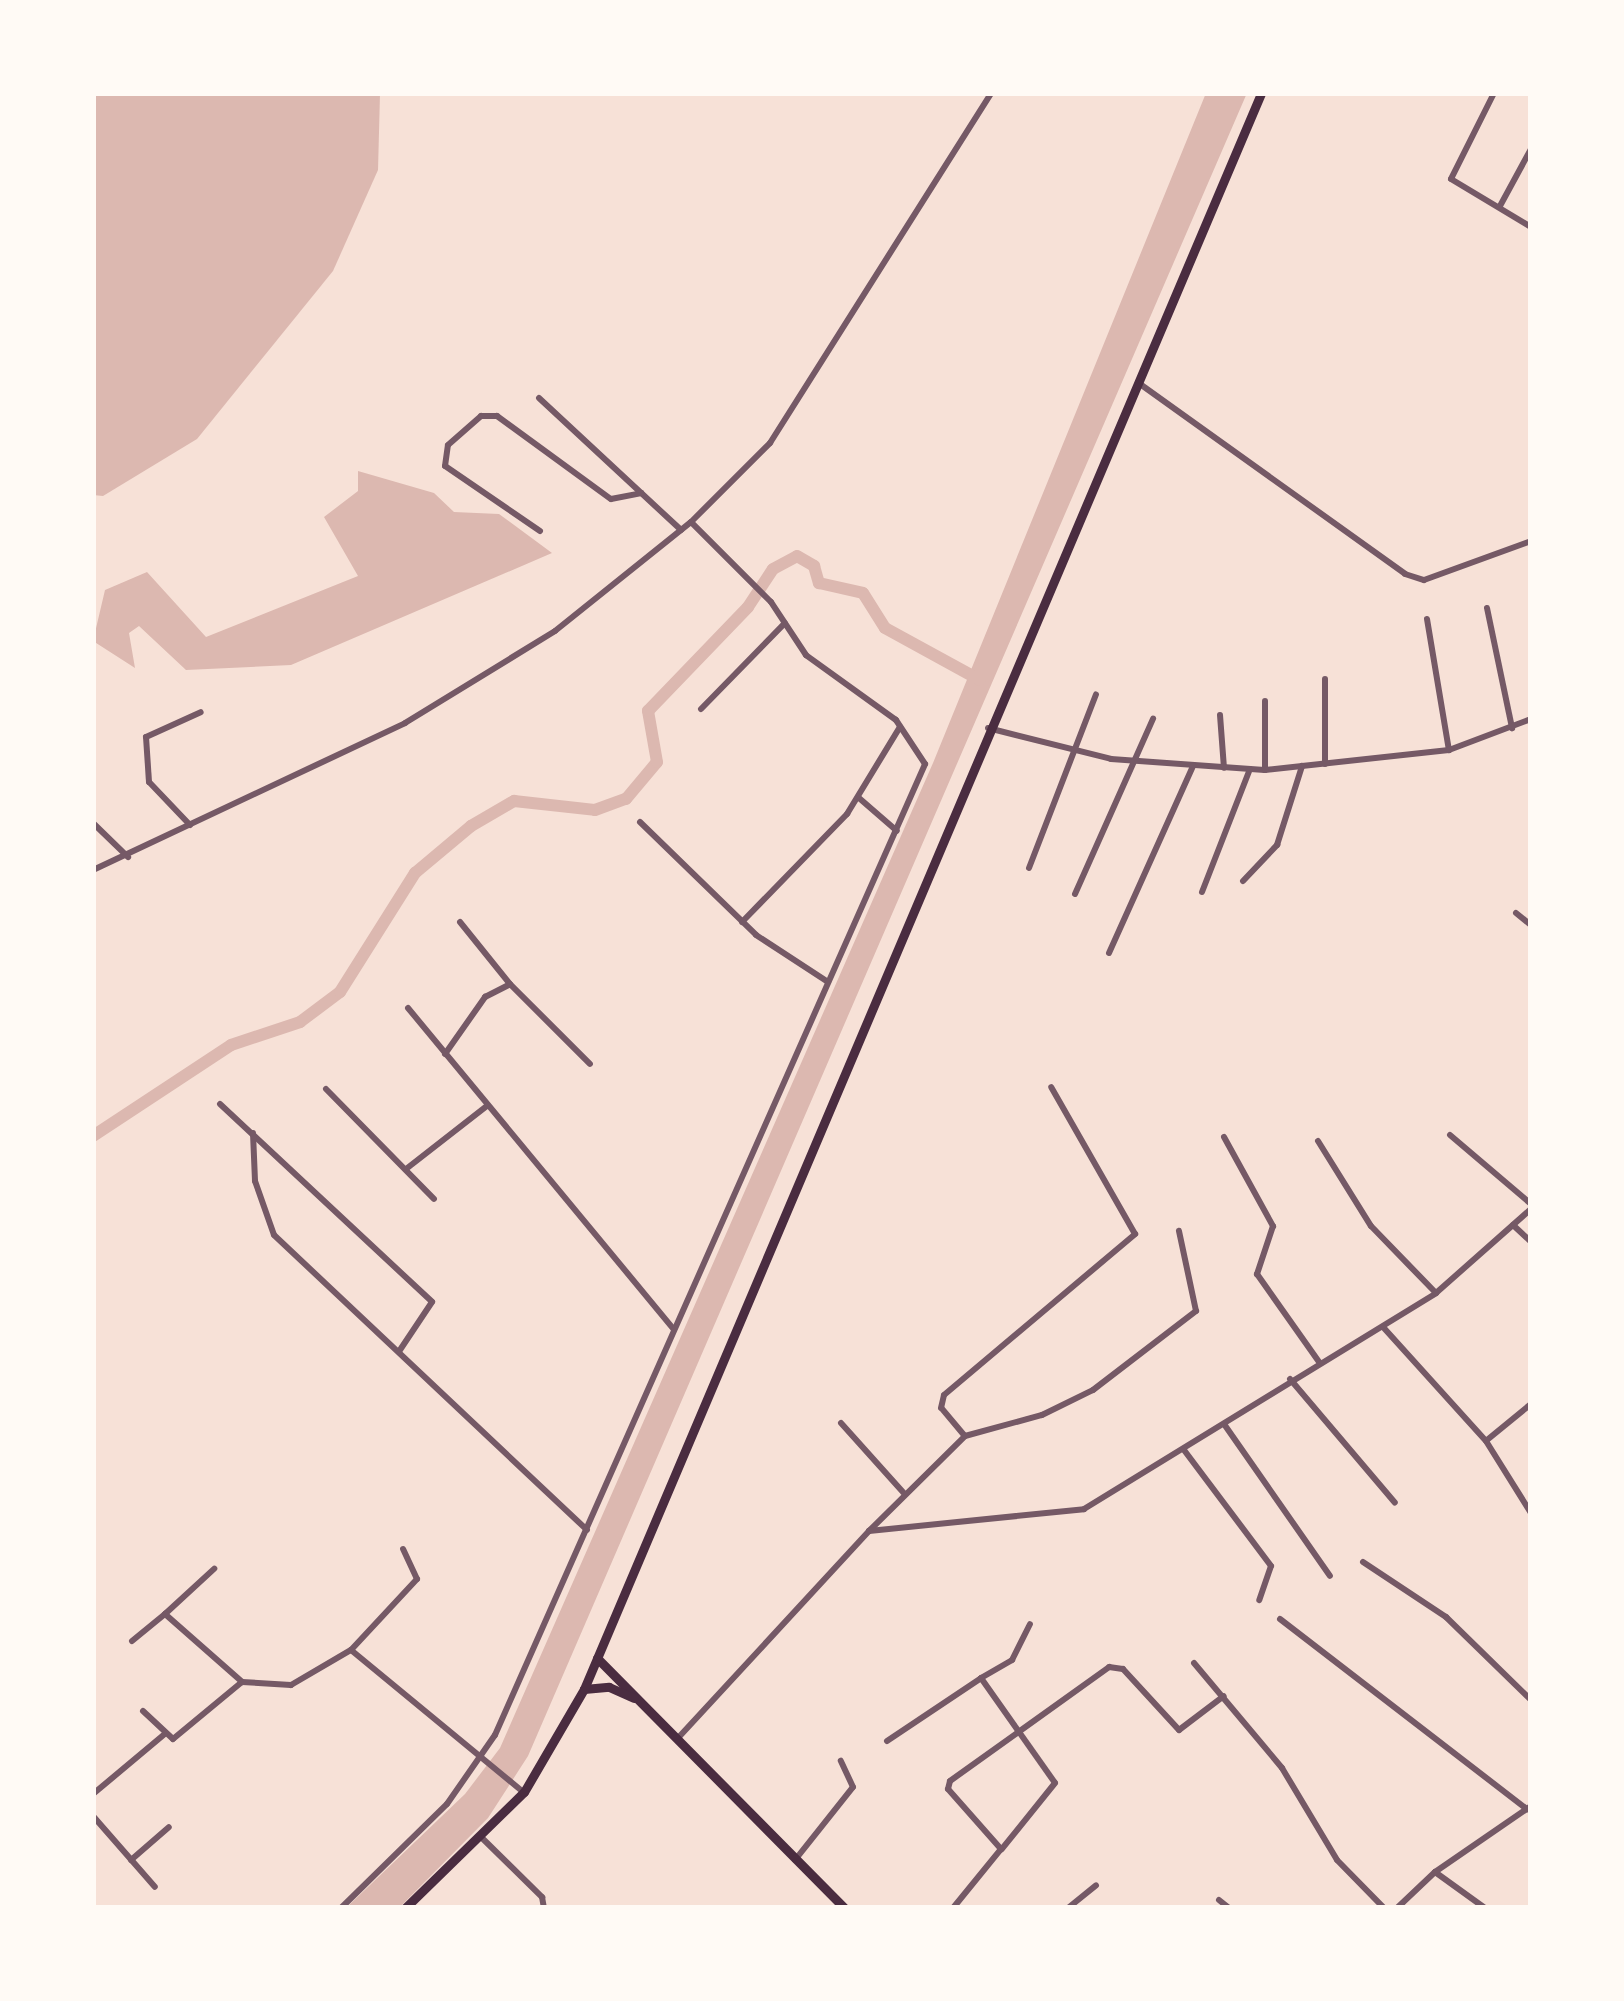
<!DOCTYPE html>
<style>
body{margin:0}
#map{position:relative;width:1624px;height:2001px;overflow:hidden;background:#f7e1d7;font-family:Overpass,sans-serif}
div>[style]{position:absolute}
.water>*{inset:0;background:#dcb8b0}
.canal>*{height:12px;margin:-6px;padding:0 6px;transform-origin:6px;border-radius:6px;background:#dcb8b0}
.minor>*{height:6px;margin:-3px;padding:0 3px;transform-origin:3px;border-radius:3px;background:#755966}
.tertiary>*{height:6px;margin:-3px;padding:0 3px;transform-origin:3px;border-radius:3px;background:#755966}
.primary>*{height:9px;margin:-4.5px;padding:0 4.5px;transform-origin:4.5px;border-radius:4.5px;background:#4a2c40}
span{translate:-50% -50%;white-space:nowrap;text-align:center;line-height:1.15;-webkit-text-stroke:9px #fffaf5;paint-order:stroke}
.frame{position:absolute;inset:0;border:96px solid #fffaf5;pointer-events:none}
</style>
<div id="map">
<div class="water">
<div style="clip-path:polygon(93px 93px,380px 94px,378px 170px,333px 271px,197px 439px,103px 496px,93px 495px)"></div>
<div style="clip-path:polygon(1206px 93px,1247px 93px,528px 1756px,488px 1818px,399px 1908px,346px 1908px,465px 1794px,500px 1748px,933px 763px)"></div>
<div style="clip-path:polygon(358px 471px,434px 493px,454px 512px,499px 514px,552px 553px,291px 665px,186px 670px,139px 626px,129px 633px,135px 668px,93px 641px,105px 590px,147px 572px,206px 637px,358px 576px,324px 517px,358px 491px)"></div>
</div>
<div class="canal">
<div style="left:93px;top:1136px;width:165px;rotate:-33.4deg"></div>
<div style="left:231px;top:1045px;width:73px;rotate:-18.4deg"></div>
<div style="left:300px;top:1022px;width:50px;rotate:-36.9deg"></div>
<div style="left:340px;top:992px;width:141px;rotate:-57.8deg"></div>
<div style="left:415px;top:873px;width:73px;rotate:-40deg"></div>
<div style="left:471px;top:826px;width:50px;rotate:-30.2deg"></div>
<div style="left:514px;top:801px;width:81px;rotate:6.3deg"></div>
<div style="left:595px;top:810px;width:33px;rotate:-20deg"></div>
<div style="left:626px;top:799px;width:48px;rotate:-50deg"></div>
<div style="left:657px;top:762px;width:52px;rotate:-100deg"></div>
<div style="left:648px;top:711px;width:144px;rotate:-46.1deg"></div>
<div style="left:748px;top:607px;width:45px;rotate:-56.7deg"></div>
<div style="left:773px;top:569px;width:27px;rotate:-28deg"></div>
<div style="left:797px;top:556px;width:20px;rotate:30deg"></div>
<div style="left:814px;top:566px;width:18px;rotate:74deg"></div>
<div style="left:819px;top:583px;width:45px;rotate:12.8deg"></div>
<div style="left:863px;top:593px;width:41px;rotate:57.8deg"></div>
<div style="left:885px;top:628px;width:108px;rotate:28.7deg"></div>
</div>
<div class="minor">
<div style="left:1494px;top:93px;width:96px;rotate:116.6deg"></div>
<div style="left:1451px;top:179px;width:93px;rotate:31deg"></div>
<div style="left:1500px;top:206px;width:65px;rotate:-61.5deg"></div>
<div style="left:1140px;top:384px;width:326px;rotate:35.6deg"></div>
<div style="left:1405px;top:574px;width:20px;rotate:18deg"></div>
<div style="left:1424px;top:580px;width:114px;rotate:-20deg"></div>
<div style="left:539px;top:398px;width:194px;rotate:42.9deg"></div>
<div style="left:540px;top:531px;width:115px;rotate:-145.6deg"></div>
<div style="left:445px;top:466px;width:21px;rotate:-82deg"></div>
<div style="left:448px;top:445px;width:44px;rotate:-41.3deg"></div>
<div style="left:481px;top:416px;width:16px"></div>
<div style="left:497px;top:416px;width:141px;rotate:36.1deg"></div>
<div style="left:611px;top:499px;width:31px;rotate:-11deg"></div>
<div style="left:1487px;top:608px;width:123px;rotate:78.2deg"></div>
<div style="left:1427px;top:619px;width:133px;rotate:80.5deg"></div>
<div style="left:1325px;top:679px;width:85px;rotate:90deg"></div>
<div style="left:1265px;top:701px;width:69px;rotate:90deg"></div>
<div style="left:701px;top:709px;width:120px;rotate:-45.7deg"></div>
<div style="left:1220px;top:715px;width:53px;rotate:85.7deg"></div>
<div style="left:988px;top:728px;width:127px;rotate:14.1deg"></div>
<div style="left:1111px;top:759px;width:154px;rotate:4.1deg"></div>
<div style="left:1265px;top:770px;width:185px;rotate:-6.2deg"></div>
<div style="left:1449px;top:750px;width:88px;rotate:-20.7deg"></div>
<div style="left:859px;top:798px;width:50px;rotate:41deg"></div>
<div style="left:640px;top:822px;width:162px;rotate:44.2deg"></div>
<div style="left:756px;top:935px;width:86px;rotate:33.1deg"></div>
<div style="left:93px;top:823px;width:49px;rotate:44.2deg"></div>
<div style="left:190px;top:825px;width:59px;rotate:-133.6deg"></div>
<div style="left:149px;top:782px;width:45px;rotate:-93.8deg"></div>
<div style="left:146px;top:737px;width:60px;rotate:-24.4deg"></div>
<div style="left:1029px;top:868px;width:186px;rotate:-68.9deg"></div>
<div style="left:1243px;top:881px;width:50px;rotate:-46.6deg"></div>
<div style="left:1277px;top:845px;width:83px;rotate:-72.4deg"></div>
<div style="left:1202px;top:892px;width:132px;rotate:-68.7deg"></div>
<div style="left:1075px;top:894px;width:192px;rotate:-66deg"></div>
<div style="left:1516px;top:913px;width:19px;rotate:39deg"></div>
<div style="left:460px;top:922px;width:80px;rotate:51.1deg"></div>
<div style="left:742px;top:922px;width:151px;rotate:-45.8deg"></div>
<div style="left:847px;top:814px;width:102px;rotate:-58.7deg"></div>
<div style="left:1109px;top:953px;width:205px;rotate:-65.8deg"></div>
<div style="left:408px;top:1008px;width:417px;rotate:50.4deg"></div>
<div style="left:445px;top:1054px;width:70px;rotate:-54.9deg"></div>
<div style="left:485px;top:997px;width:28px;rotate:-27deg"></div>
<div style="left:510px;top:984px;width:113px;rotate:45deg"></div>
<div style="left:326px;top:1089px;width:154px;rotate:45.5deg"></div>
<div style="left:220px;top:1104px;width:290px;rotate:43deg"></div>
<div style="left:432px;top:1302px;width:58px;rotate:123.7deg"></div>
<div style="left:253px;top:1133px;width:48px;rotate:87.6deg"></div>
<div style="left:255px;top:1181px;width:57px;rotate:70.6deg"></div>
<div style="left:274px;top:1235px;width:430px;rotate:43.3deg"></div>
<div style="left:1450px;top:1135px;width:106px;rotate:40.4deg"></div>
<div style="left:1224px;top:1137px;width:102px;rotate:61.2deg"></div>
<div style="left:1273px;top:1226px;width:51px;rotate:108.4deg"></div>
<div style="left:1257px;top:1274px;width:108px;rotate:54.8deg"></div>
<div style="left:1318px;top:1141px;width:100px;rotate:58.1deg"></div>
<div style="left:1371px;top:1226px;width:93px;rotate:45.9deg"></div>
<div style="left:406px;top:1169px;width:103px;rotate:-37.9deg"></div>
<div style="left:1513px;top:1225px;width:25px;rotate:43deg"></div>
<div style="left:1383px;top:1327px;width:154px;rotate:47.9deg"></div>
<div style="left:1486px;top:1441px;width:85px;rotate:58deg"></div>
<div style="left:1290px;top:1379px;width:162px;rotate:49.7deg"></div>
<div style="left:841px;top:1423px;width:93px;rotate:48.1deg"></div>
<div style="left:1224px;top:1424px;width:185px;rotate:55.1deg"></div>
<div style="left:964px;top:1435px;width:35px;rotate:-130deg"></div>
<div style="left:941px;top:1408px;width:13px;rotate:-77deg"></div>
<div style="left:944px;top:1395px;width:250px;rotate:-40.1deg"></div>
<div style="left:1135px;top:1234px;width:169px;rotate:-119.7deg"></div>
<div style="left:1487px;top:1440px;width:57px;rotate:-39.3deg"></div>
<div style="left:1184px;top:1450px;width:145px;rotate:53.1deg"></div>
<div style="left:1271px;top:1566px;width:36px;rotate:109deg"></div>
<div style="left:869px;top:1531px;width:135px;rotate:-44.7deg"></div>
<div style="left:965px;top:1436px;width:80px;rotate:-15.3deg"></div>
<div style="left:1042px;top:1415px;width:57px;rotate:-26.1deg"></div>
<div style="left:1093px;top:1390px;width:130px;rotate:-37.5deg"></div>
<div style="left:1196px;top:1311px;width:82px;rotate:-102deg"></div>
<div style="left:1363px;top:1562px;width:100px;rotate:33.5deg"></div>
<div style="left:1446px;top:1617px;width:119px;rotate:44.3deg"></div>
<div style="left:165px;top:1614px;width:67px;rotate:-42.6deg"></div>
<div style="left:1280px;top:1619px;width:312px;rotate:37.6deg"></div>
<div style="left:132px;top:1641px;width:43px;rotate:-39.3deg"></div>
<div style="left:165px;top:1614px;width:103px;rotate:41.4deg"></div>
<div style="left:351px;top:1650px;width:97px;rotate:-47.1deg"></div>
<div style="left:417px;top:1579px;width:33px;rotate:-115deg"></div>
<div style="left:1194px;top:1663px;width:137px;rotate:50deg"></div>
<div style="left:1282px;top:1768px;width:107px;rotate:59.1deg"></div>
<div style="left:1337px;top:1860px;width:67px;rotate:45.6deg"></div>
<div style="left:981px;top:1678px;width:36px;rotate:-30deg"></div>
<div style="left:1012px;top:1660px;width:40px;rotate:-63.4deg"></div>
<div style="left:143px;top:1711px;width:41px;rotate:43deg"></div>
<div style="left:173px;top:1739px;width:89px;rotate:-39.6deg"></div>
<div style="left:242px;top:1682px;width:49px;rotate:3.5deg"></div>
<div style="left:291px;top:1685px;width:69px;rotate:-30.3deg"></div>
<div style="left:351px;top:1650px;width:222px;rotate:39.5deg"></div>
<div style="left:678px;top:1738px;width:282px;rotate:-47.3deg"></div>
<div style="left:869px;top:1531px;width:216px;rotate:-5.8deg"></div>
<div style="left:1084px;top:1509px;width:413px;rotate:-31.5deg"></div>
<div style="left:1436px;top:1293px;width:127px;rotate:-41.5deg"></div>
<div style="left:887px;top:1741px;width:113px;rotate:-33.8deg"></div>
<div style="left:981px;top:1678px;width:128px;rotate:54.8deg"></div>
<div style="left:1055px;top:1783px;width:85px;rotate:128.8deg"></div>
<div style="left:93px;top:1794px;width:95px;rotate:-39.9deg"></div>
<div style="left:93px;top:1816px;width:94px;rotate:48.9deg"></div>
<div style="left:481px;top:1837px;width:86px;rotate:44.5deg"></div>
<div style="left:542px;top:1897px;width:11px;rotate:80deg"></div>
<div style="left:131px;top:1860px;width:50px;rotate:-41deg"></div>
<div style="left:795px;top:1860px;width:93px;rotate:-51.5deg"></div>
<div style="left:853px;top:1787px;width:29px;rotate:-115deg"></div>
<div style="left:1435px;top:1872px;width:62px;rotate:35.8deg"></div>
<div style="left:1219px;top:1900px;width:13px;rotate:39deg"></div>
<div style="left:341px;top:1908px;width:148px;rotate:-44.5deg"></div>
<div style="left:447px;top:1804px;width:84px;rotate:-55.2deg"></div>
<div style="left:495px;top:1735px;width:1062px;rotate:-66.11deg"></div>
<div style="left:925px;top:764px;width:53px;rotate:-123.4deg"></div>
<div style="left:896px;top:720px;width:111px;rotate:-144.2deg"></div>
<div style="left:806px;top:655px;width:64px;rotate:-123.4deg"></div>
<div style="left:771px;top:602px;width:113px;rotate:-135deg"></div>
<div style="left:953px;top:1908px;width:76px;rotate:-50.9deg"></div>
<div style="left:1001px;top:1849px;width:80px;rotate:-131.5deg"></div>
<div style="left:948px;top:1789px;width:8px;rotate:-76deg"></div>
<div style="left:950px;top:1781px;width:196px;rotate:-35.6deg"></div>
<div style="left:1109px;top:1667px;width:14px;rotate:8deg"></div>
<div style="left:1123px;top:1669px;width:83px;rotate:47.4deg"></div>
<div style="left:1179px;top:1730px;width:56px;rotate:-37.1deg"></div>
<div style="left:1068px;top:1908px;width:36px;rotate:-39deg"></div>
<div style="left:1397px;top:1908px;width:52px;rotate:-43.5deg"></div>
<div style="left:1435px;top:1872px;width:116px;rotate:-34.5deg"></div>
</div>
<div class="tertiary">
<div style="left:93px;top:870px;width:345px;rotate:-25.2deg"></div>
<div style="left:405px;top:723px;width:176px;rotate:-31.5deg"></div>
<div style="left:555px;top:631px;width:174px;rotate:-38.7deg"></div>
<div style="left:691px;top:522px;width:112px;rotate:-45deg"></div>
<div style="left:770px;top:443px;width:414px;rotate:-57.7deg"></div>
</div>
<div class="primary">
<div style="left:597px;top:1658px;width:351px;rotate:45.3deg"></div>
<div style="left:584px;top:1689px;width:25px;rotate:-5deg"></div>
<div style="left:609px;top:1687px;width:27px;rotate:24deg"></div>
<div style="left:405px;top:1908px;width:166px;rotate:-44.3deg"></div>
<div style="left:524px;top:1792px;width:119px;rotate:-59.8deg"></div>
<div style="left:584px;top:1689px;width:1734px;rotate:-67.01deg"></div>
</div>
<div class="frame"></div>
</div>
